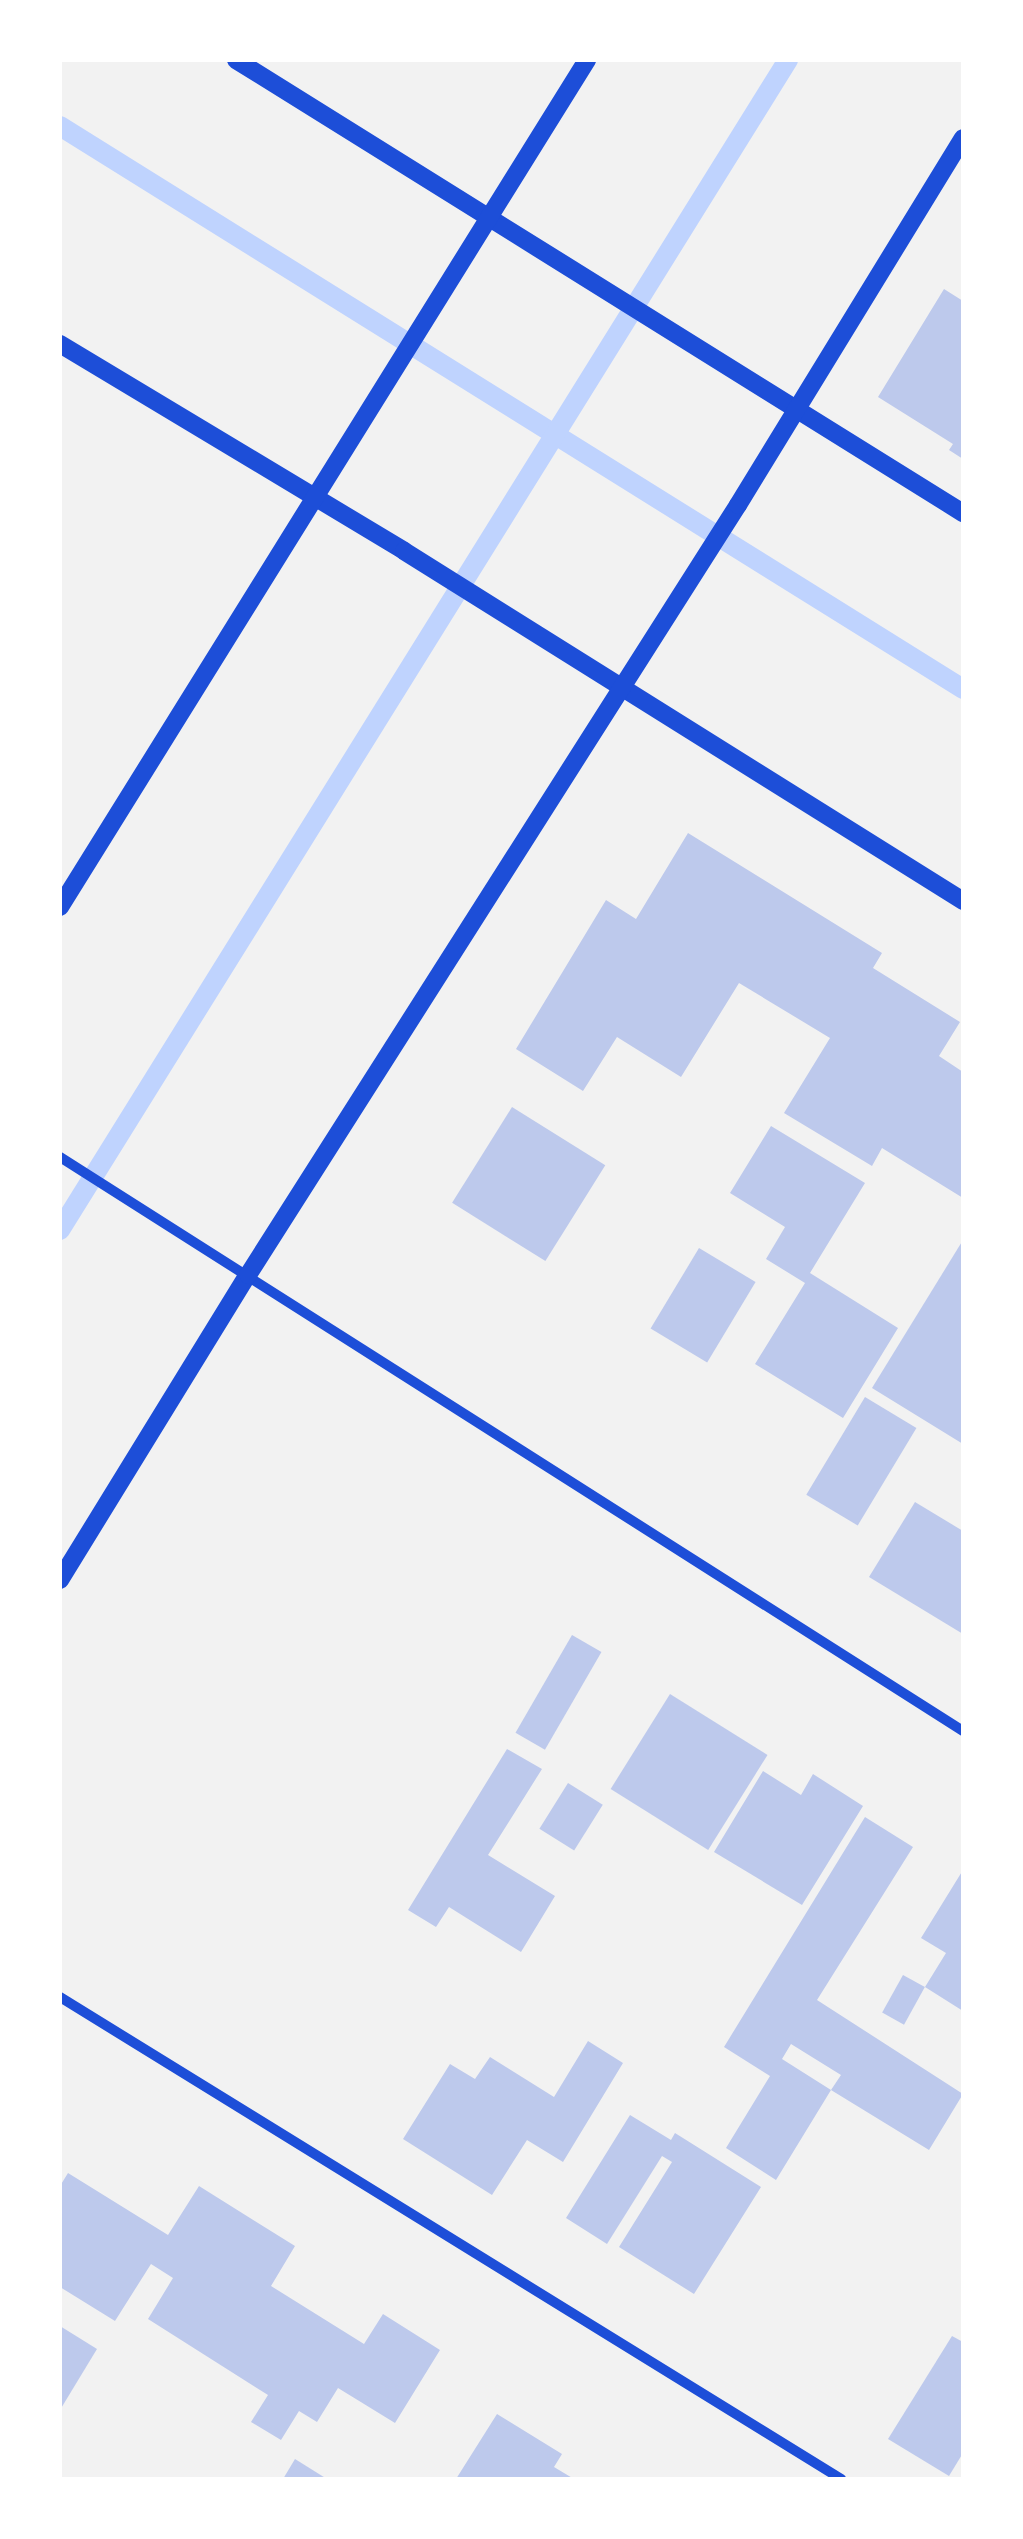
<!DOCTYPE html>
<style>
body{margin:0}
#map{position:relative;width:1023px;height:2539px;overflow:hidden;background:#f2f2f2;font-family:"Alegreya Sans",sans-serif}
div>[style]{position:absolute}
.stream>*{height:20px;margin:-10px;padding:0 10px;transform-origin:10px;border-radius:10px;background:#bfd3fe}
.building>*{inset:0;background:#bdc9ec;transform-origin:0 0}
.minor>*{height:10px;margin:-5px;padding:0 5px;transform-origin:5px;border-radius:5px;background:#1d4ed8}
.tertiary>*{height:18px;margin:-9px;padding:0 9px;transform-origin:9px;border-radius:9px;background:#1d4ed8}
span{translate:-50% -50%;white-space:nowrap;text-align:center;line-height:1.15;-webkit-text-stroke:9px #fff;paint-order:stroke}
.frame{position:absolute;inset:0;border:62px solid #fff;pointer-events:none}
</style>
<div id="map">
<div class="stream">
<div style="left:60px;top:126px;width:1064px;rotate:31.94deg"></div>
<div style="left:60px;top:1230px;width:1378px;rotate:-58.11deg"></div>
</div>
<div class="building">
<div style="clip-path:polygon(944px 289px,963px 301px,963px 459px,949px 450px,953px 444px,878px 397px)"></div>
<div style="clip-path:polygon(688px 833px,882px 953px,873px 968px,960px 1022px,939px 1056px,963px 1072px,963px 1198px,882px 1148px,872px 1166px,784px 1113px,830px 1038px,739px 983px,681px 1077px,617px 1037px,583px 1091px,516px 1049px,606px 900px,636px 919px)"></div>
<div style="left:512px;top:1107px;width:110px;height:113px;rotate:32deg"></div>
<div style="clip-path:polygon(771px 1126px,865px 1183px,810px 1273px,898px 1328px,843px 1418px,755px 1364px,805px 1283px,766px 1259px,785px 1227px,730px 1193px)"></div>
<div style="clip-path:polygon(963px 1240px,963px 1444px,872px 1388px)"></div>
<div style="left:699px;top:1248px;width:66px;height:94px;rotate:31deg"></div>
<div style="left:865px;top:1397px;width:60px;height:114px;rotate:31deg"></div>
<div style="clip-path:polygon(915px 1502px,963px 1531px,963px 1634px,869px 1577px)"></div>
<div style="left:572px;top:1635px;width:34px;height:113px;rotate:30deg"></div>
<div style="left:670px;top:1694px;width:115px;height:112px;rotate:32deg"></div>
<div style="clip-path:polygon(507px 1749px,542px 1769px,488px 1855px,555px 1896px,521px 1952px,449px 1907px,436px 1927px,408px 1910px)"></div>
<div style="clip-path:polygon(763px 1771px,801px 1795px,813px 1774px,863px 1806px,802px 1905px,714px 1852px)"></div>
<div style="left:568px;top:1783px;width:41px;height:54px;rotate:32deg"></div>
<div style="clip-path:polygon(865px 1817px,913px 1847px,817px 2000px,963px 2094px,929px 2150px,831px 2090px,841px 2075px,791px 2044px,782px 2059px,831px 2090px,776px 2180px,726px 2148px,770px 2076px,724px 2047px)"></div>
<div style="clip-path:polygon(963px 1870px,963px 2011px,925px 1987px,946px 1953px,921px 1938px)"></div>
<div style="left:903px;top:1975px;width:25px;height:43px;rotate:29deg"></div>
<div style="clip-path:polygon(588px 2041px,623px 2063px,563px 2162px,527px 2140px,492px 2195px,403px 2139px,450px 2064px,475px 2079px,490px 2057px,554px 2097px)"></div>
<div style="clip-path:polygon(630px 2115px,671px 2140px,675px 2133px,761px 2187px,694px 2294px,619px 2247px,672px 2162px,662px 2156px,607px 2244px,566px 2218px)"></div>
<div style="clip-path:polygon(68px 2173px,168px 2235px,199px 2186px,295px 2246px,271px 2286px,364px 2344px,383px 2314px,440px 2350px,395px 2423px,338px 2388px,317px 2422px,299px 2411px,281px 2440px,251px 2422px,268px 2395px,148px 2319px,173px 2278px,151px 2264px,115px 2321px,60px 2287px,60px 2186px)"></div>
<div style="clip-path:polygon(60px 2326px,97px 2349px,60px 2410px)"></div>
<div style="clip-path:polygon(952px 2336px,963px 2342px,963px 2453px,949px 2476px,888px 2439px)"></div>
<div style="clip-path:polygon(497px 2414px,562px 2454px,554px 2467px,574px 2479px,456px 2479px)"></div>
<div style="clip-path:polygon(295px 2459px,327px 2479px,283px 2479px)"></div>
</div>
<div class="minor">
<div style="left:60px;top:1157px;width:1070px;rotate:32.44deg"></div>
<div style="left:60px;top:1997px;width:918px;rotate:31.68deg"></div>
</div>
<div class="tertiary">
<div style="left:236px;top:60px;width:857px;rotate:31.93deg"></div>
<div style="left:60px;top:344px;width:401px;rotate:31deg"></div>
<div style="left:404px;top:551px;width:660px;rotate:32.05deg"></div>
<div style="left:60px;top:907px;width:998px;rotate:-58.11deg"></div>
<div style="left:60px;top:1580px;width:358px;rotate:-58.4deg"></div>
<div style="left:248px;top:1275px;width:913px;rotate:-57.53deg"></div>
<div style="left:738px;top:505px;width:430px;rotate:-58.5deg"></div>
</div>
<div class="frame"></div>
</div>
